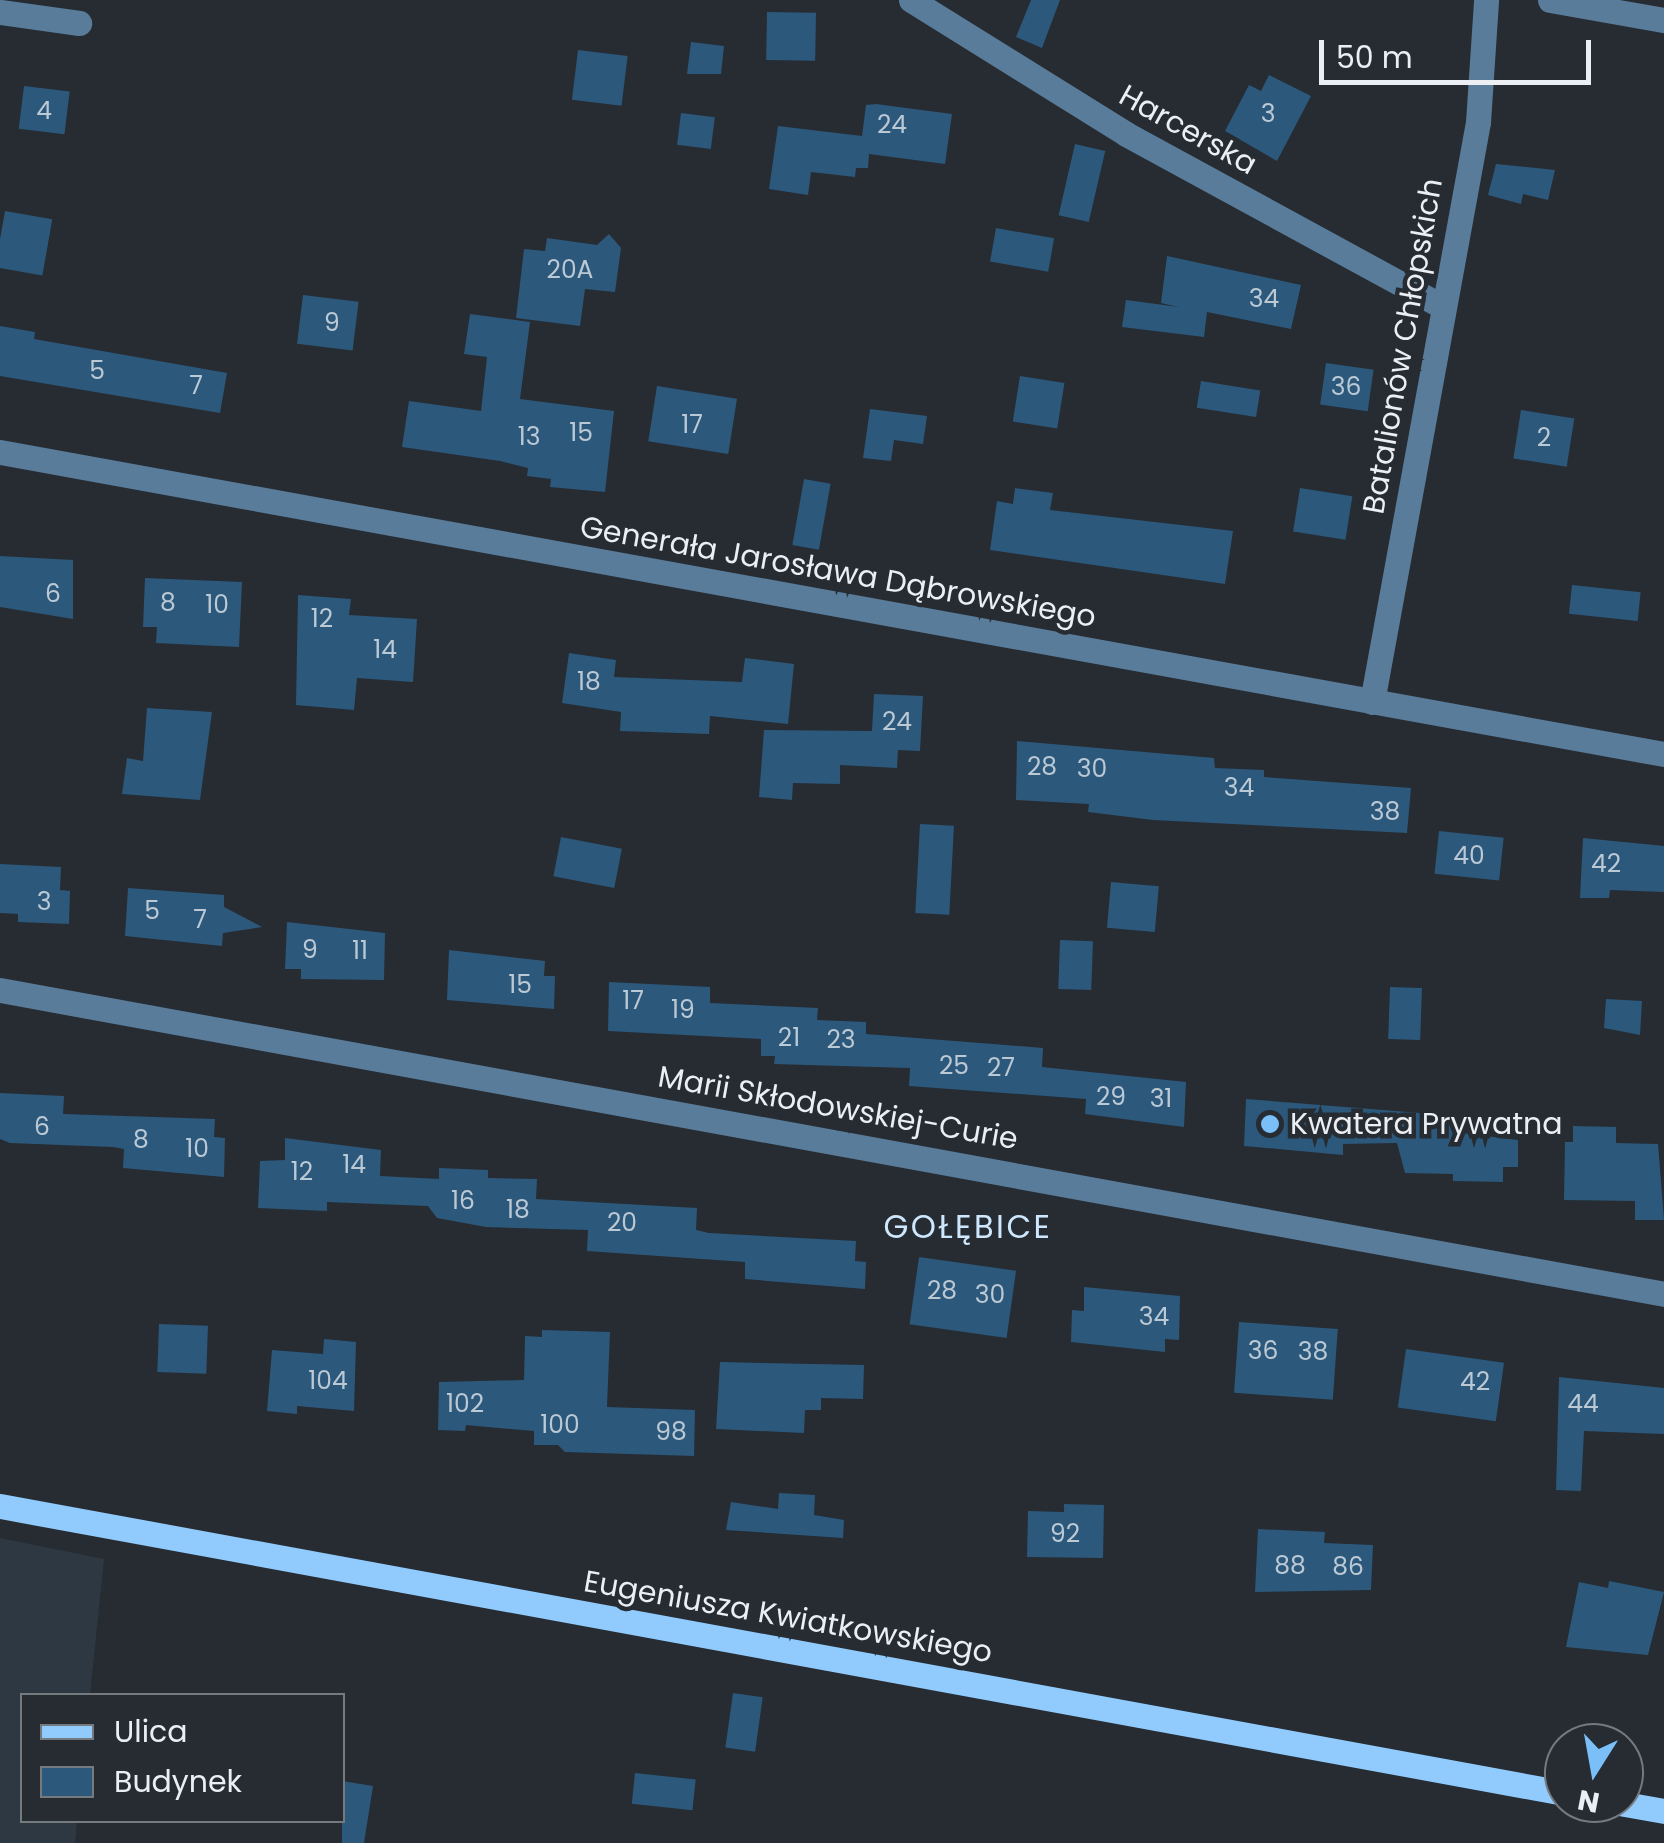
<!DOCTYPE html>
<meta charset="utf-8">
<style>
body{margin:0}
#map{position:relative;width:1664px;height:1843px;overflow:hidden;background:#262c32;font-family:Poppins,sans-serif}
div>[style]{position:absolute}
.built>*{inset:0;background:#2d3842}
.building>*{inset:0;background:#2c587c;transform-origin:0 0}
.minor>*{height:25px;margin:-12.5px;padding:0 12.5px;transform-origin:12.5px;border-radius:12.5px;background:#597c9a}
.major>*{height:25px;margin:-12.5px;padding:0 12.5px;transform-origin:12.5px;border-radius:12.5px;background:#91cbfd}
.dots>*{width:28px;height:28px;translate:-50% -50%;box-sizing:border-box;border:5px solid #262c32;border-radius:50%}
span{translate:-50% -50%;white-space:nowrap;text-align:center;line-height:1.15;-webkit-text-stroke:9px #262c32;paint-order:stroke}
.number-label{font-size:25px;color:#bbc9d5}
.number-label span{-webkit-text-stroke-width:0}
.street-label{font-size:30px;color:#ebeff3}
.poi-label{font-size:30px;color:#ebeff3}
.left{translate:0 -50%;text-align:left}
.neighbourhood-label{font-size:32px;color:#cee7fd;letter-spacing:2.5px}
.legend{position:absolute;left:20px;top:1693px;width:325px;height:130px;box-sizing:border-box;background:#262c32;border:2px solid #757a7f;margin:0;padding:12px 18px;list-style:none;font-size:30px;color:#ebeff3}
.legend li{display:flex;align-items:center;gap:20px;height:50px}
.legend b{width:50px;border:2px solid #757a7f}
.north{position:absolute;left:1544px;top:1723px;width:100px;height:100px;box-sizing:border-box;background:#262c32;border:2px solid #757a7f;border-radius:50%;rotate:191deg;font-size:28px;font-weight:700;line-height:40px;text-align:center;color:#ebeff3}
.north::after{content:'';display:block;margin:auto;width:35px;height:45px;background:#7abff8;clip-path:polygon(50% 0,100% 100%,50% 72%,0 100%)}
.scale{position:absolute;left:1319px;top:40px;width:272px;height:45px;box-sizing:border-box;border:5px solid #ebeff3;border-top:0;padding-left:12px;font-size:30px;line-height:35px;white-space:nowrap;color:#ebeff3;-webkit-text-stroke:8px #262c32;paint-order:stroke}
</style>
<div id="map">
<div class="built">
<div style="clip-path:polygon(0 1538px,104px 1559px,90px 1695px,22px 1696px,22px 1820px,77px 1821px,75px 1843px,0 1843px)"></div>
</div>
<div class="building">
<div style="clip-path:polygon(1031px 0,1060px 0,1042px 48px,1016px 37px)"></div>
<div style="left:767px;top:12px;width:49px;height:48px;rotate:1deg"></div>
<div style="clip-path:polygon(691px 42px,724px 46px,721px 74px,687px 74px)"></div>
<div style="left:578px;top:50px;width:50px;height:50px;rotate:7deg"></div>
<div style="clip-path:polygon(1269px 75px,1311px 96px,1277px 161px,1225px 131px,1249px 85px,1261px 91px)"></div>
<div style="left:24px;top:86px;width:46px;height:43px;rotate:7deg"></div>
<div style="clip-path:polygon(876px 104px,952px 114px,945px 164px,869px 154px,868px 168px,856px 168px,855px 177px,811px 172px,808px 195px,769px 189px,778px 126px,862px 136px,866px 105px)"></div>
<div style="left:681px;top:113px;width:34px;height:32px;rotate:7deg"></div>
<div style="left:1075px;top:144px;width:31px;height:73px;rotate:13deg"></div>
<div style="clip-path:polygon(1496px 164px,1555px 170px,1548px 200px,1523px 194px,1521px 204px,1488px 195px)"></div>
<div style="left:5px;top:211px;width:48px;height:57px;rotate:10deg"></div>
<div style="left:996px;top:228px;width:59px;height:34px;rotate:10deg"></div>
<div style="clip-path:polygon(609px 234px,621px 248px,615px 292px,585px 289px,580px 326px,516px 318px,524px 249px,545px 251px,547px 238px,597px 245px)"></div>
<div style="clip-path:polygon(1167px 256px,1301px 285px,1291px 329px,1207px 312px,1204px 337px,1122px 327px,1126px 300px,1179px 307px,1161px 303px)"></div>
<div style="left:303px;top:295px;width:56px;height:49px;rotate:7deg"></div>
<div style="clip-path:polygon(470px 314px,530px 322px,520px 399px,614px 411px,605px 492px,550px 487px,551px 479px,527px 476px,528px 468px,500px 461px,402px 447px,409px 401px,481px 411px,487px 357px,464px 354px)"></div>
<div style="clip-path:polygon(0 326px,35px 332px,34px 339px,227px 373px,220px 413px,0 376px)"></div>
<div style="left:1326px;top:363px;width:48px;height:42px;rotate:8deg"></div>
<div style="left:1020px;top:376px;width:45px;height:46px;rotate:9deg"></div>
<div style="left:1201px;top:381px;width:60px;height:27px;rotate:9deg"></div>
<div style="left:657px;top:386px;width:81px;height:56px;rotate:9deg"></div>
<div style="clip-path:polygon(870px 409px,927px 416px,923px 444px,894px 440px,891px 461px,863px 458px)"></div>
<div style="left:1521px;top:410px;width:54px;height:49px;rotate:9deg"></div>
<div style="left:804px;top:479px;width:27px;height:67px;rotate:10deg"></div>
<div style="clip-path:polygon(1015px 488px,1053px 493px,1050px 510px,1233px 531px,1225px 584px,990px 550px,997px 501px,1013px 504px)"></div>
<div style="left:1300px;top:488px;width:53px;height:44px;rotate:9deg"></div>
<div style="clip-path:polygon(0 556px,73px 560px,73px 619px,0 607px)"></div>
<div style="clip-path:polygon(145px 578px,242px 582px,239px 647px,156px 643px,157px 627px,143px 627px)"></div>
<div style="left:1572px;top:585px;width:69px;height:29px;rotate:6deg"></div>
<div style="clip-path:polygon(298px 595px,351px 599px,349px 615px,417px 619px,413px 682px,357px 678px,354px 710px,296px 705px)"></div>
<div style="clip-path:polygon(569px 653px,616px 660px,614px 677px,742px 682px,745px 658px,794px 664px,788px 724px,710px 716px,709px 734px,620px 731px,621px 712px,562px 703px)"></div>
<div style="clip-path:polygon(874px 694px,923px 696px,920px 751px,898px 750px,897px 768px,840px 765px,840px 784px,793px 783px,792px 800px,759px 797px,764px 730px,872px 731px)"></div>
<div style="clip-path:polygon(147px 708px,212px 712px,200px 800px,122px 794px,127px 758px,143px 761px)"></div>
<div style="clip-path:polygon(1017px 741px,1214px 758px,1215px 768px,1264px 770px,1264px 777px,1411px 788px,1407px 833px,1153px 820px,1088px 812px,1089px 804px,1016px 800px)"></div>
<div style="left:920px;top:824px;width:34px;height:89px;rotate:3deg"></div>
<div style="left:1439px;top:831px;width:65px;height:43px;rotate:6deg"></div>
<div style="left:561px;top:837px;width:62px;height:40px;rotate:11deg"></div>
<div style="clip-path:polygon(1583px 838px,1664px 846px,1664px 892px,1610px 890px,1609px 898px,1580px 898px)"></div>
<div style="clip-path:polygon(0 864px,61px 867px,60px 890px,70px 891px,69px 924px,18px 922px,18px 914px,0 913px)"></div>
<div style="left:1111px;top:882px;width:48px;height:46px;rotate:5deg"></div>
<div style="clip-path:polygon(128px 888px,224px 895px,224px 907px,262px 927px,223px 933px,222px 946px,125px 936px)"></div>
<div style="clip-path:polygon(287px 922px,385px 933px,384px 980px,301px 979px,301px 969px,285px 969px)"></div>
<div style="left:1060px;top:940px;width:33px;height:49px;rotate:2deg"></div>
<div style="clip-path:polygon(449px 950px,545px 961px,544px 976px,555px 976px,554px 1009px,447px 1000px)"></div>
<div style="clip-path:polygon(609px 982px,710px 987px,710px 1003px,818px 1008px,817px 1020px,866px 1022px,866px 1034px,1043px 1048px,1042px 1067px,1186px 1082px,1184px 1127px,1085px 1114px,1086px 1099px,909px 1086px,910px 1068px,774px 1064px,775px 1056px,761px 1056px,761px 1039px,608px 1031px)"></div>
<div style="left:1390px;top:987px;width:32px;height:52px;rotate:2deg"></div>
<div style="clip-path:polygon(1606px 999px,1642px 1001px,1640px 1035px,1604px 1028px)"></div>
<div style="clip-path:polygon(0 1093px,64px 1096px,63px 1114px,215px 1119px,214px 1137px,225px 1138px,224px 1177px,123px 1168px,124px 1149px,113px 1147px,10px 1143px,0 1139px)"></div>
<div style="clip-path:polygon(1246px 1099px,1433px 1114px,1433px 1122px,1454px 1123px,1454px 1132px,1518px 1140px,1518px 1167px,1503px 1167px,1503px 1182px,1453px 1181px,1453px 1174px,1405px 1173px,1397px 1143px,1343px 1144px,1343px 1155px,1244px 1146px)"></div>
<div style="clip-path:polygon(1573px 1126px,1616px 1127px,1616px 1143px,1658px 1144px,1664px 1220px,1635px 1220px,1635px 1201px,1564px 1200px,1565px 1142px,1573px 1142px)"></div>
<div style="clip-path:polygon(285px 1138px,381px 1150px,380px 1176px,439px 1179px,439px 1168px,488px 1170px,488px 1178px,537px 1179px,536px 1199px,697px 1208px,696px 1230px,709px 1233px,856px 1241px,855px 1261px,866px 1262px,865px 1289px,745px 1279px,745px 1262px,587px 1251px,588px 1230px,486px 1227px,437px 1218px,428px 1206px,327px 1202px,327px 1211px,258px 1208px,260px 1161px,285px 1160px)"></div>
<div style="left:919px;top:1257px;width:98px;height:68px;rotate:8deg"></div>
<div style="clip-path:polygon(1084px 1287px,1180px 1296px,1179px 1340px,1165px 1339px,1165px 1352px,1071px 1342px,1072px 1310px,1084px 1311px)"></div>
<div style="left:1239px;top:1322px;width:99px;height:71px;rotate:4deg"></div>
<div style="left:159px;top:1324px;width:49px;height:48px;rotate:2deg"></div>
<div style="clip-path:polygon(542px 1330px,610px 1332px,607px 1407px,695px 1410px,694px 1456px,565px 1452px,558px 1445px,534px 1445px,534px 1431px,466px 1425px,465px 1431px,438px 1430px,439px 1382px,524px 1380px,525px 1336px,542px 1337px)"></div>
<div style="clip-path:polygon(324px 1339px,356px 1342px,354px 1411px,297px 1406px,297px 1414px,267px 1411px,272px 1350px,323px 1354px)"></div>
<div style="left:1406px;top:1349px;width:99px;height:59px;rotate:8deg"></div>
<div style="clip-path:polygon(720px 1362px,864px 1365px,863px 1399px,821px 1398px,821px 1410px,805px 1410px,804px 1433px,716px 1429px)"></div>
<div style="clip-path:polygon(1559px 1377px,1664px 1388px,1664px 1434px,1584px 1431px,1581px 1491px,1556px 1490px)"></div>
<div style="clip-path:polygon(779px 1493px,815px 1495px,814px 1515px,844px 1520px,843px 1538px,726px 1530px,731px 1502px,778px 1509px)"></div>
<div style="clip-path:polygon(1064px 1504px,1104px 1505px,1103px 1558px,1027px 1557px,1028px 1511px,1064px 1512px)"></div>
<div style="clip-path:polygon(1258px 1529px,1325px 1532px,1324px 1543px,1373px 1545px,1371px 1590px,1255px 1592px)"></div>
<div style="clip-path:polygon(1609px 1581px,1664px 1592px,1648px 1655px,1566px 1647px,1579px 1582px,1608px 1588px)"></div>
<div style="left:733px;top:1693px;width:30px;height:55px;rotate:8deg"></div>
<div style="left:635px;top:1773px;width:61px;height:31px;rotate:6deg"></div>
<div style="clip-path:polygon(342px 1781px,373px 1786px,364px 1843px,342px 1843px)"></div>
</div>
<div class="minor">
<div style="left:911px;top:0;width:253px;rotate:31.9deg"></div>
<div style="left:1126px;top:134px;width:358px;rotate:28.6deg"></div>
<div style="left:1550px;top:0;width:116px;rotate:10deg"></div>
<div style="left:0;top:12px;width:80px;rotate:7.9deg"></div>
<div style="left:0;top:452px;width:1691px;rotate:10.29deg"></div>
<div style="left:1372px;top:702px;width:590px;rotate:-79.64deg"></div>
<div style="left:1478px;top:122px;width:122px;rotate:-86.2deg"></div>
<div style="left:0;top:990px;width:1692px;rotate:10.35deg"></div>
</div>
<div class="major">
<div style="left:0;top:1506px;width:1590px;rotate:10.4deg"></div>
<div style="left:1619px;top:1803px;width:46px;rotate:10.1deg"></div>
</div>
<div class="dots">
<div style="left:1270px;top:1124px;background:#7abff8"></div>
</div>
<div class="number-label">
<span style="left:44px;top:111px">4</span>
<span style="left:1268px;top:114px">3</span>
<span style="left:892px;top:125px">24</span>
<span style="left:570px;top:270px">20A</span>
<span style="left:1264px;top:299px">34</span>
<span style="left:332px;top:323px">9</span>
<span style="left:97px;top:371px">5</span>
<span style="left:196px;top:386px">7</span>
<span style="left:1346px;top:387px">36</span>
<span style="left:692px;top:425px">17</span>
<span style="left:581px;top:433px">15</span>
<span style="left:529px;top:437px">13</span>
<span style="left:1544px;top:438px">2</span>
<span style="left:53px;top:594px">6</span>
<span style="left:168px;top:603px">8</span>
<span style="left:217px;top:605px">10</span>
<span style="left:322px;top:619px">12</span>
<span style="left:385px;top:650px">14</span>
<span style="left:589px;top:682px">18</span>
<span style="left:897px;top:722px">24</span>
<span style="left:1042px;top:767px">28</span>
<span style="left:1092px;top:769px">30</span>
<span style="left:1239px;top:788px">34</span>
<span style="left:1385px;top:812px">38</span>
<span style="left:1469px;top:856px">40</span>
<span style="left:1606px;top:864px">42</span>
<span style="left:44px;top:902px">3</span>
<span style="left:152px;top:911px">5</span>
<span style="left:200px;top:920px">7</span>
<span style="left:310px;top:950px">9</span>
<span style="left:360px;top:951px">11</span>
<span style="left:520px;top:985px">15</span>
<span style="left:633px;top:1001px">17</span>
<span style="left:683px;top:1010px">19</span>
<span style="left:789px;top:1038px">21</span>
<span style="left:841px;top:1040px">23</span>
<span style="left:954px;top:1066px">25</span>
<span style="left:1001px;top:1068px">27</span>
<span style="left:1111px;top:1097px">29</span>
<span style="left:1161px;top:1099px">31</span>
<span style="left:42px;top:1127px">6</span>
<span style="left:141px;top:1140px">8</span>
<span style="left:197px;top:1149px">10</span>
<span style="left:354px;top:1165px">14</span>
<span style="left:302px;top:1172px">12</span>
<span style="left:463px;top:1201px">16</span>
<span style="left:518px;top:1210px">18</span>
<span style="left:622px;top:1223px">20</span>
<span style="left:942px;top:1291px">28</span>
<span style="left:990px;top:1295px">30</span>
<span style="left:1154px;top:1317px">34</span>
<span style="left:1263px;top:1351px">36</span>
<span style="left:1313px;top:1352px">38</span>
<span style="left:328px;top:1381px">104</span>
<span style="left:1475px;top:1382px">42</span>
<span style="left:465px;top:1404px">102</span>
<span style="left:1583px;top:1404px">44</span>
<span style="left:560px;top:1425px">100</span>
<span style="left:671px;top:1432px">98</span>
<span style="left:1065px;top:1534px">92</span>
<span style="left:1290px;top:1566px">88</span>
<span style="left:1348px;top:1567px">86</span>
</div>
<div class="street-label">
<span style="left:1188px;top:130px;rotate:29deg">Harcerska</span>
<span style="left:1403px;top:346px;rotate:-80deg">Batalionów Chłopskich</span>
<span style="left:838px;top:572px;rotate:10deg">Generała Jarosława Dąbrowskiego</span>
<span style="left:838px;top:1108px;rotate:10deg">Marii Skłodowskiej-Curie</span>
<span style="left:788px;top:1617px;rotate:10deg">Eugeniusza Kwiatkowskiego</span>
</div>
<div class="poi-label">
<span class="left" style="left:1290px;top:1124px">Kwatera Prywatna</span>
</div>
<div class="neighbourhood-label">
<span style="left:968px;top:1227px">GOŁĘBICE</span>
</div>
<ul class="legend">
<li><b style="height:12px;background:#91cbfd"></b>Ulica</li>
<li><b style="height:28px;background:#2c587c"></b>Budynek</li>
</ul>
<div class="north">N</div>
<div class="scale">50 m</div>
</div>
